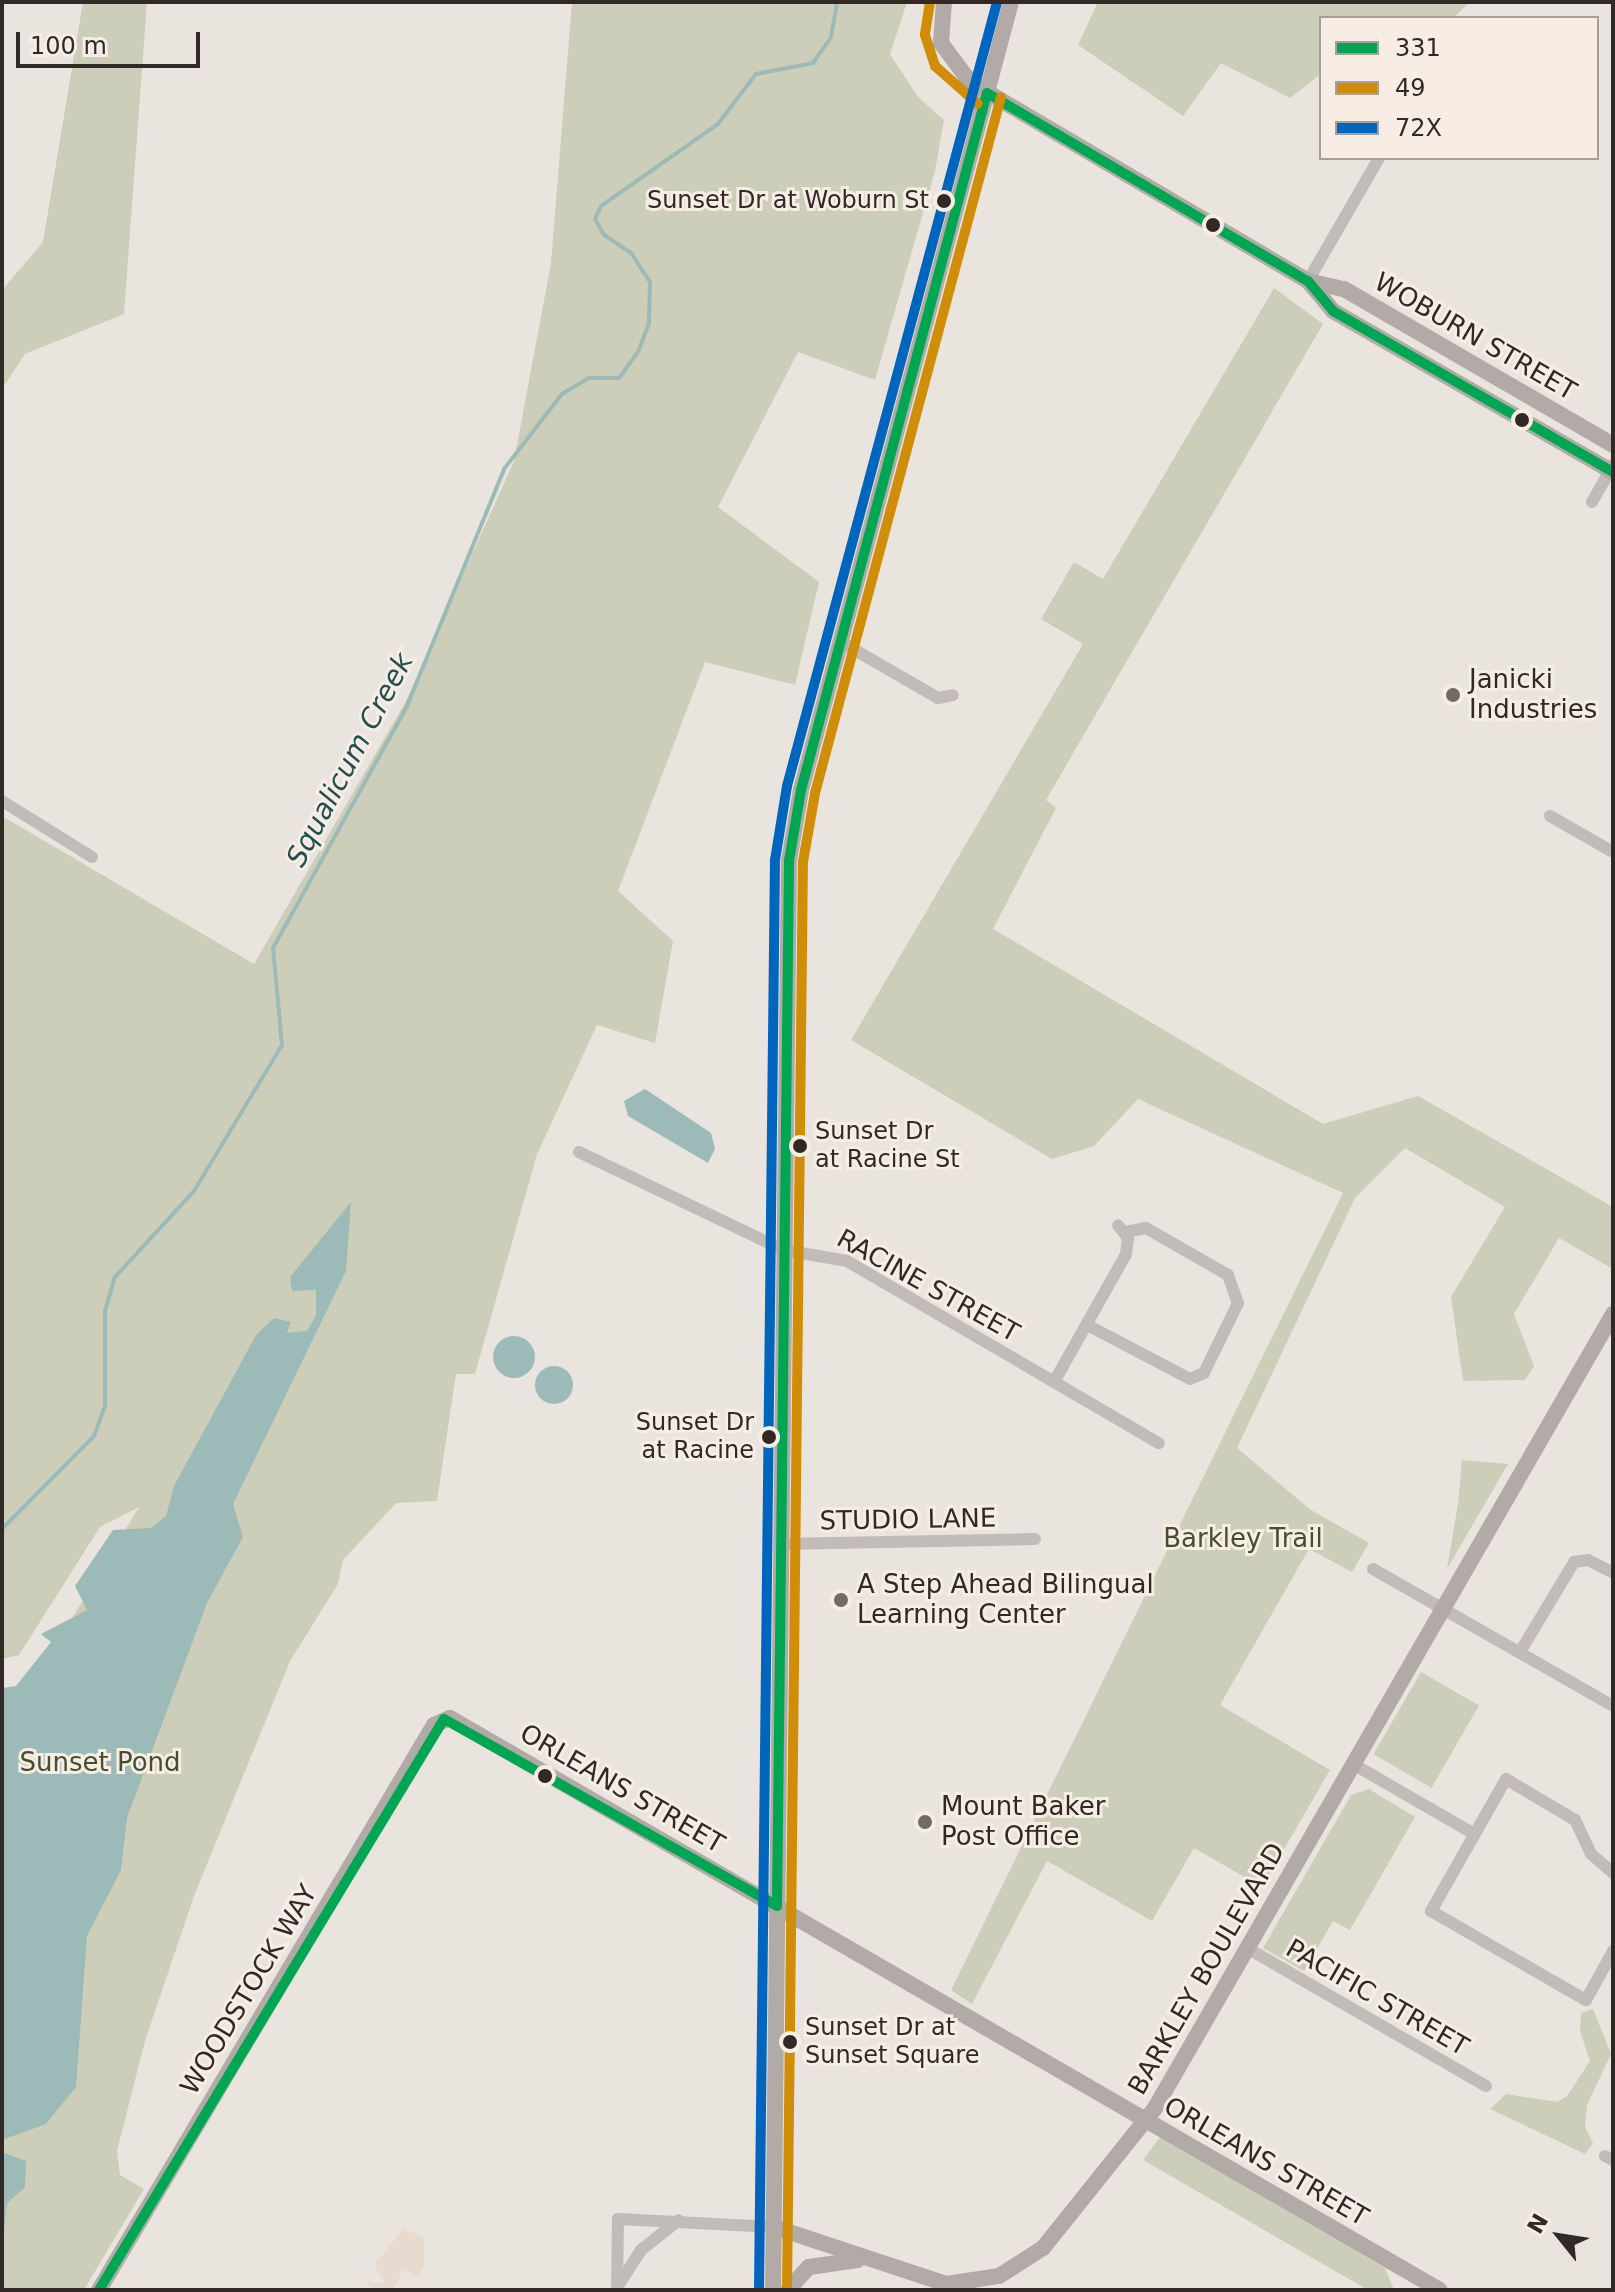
<!DOCTYPE html>
<style>
body{margin:0}
#map{position:relative;width:1615px;height:2292px;overflow:hidden;background:#eae4de;font-family:"DejaVu Sans",sans-serif}
div>[style]{position:absolute}
.green>*{inset:0;background:#ccceb9;transform-origin:0 0}
.plaza>*{inset:0;background:#e8dacf}
.water>*{inset:0;background:#9cbbb8}
.round{border-radius:50%}
.stream>*{height:4px;margin:-2px;padding:0 2px;transform-origin:2px;border-radius:2px;background:#9cbbb8}
.minor>*{height:12px;margin:-6px;padding:0 6px;transform-origin:6px;border-radius:6px;background:#c2bcb8}
.major>*{height:16px;margin:-8px;padding:0 8px;transform-origin:8px;border-radius:8px;background:#b1aaa7}
.bus-1>*{height:10px;margin:-5px;padding:0 5px;transform-origin:5px;border-radius:5px;background:#00a651}
.bus-2>*{height:10px;margin:-5px;padding:0 5px;transform-origin:5px;border-radius:5px;background:#d08d08}
.bus-3>*{height:10px;margin:-5px;padding:0 5px;transform-origin:5px;border-radius:5px;background:#0065bd}
.dots>*{width:22px;height:22px;translate:-50% -50%;box-sizing:border-box;border:4px solid #f7ede5;border-radius:50%}
span{translate:-50% -50%;white-space:nowrap;text-align:center;line-height:1.15;-webkit-text-stroke:6px #f7ede5;paint-order:stroke}
.bus-label{font-size:24px;color:#322927}
.right{translate:-100% -50%;text-align:right}
.left{translate:0 -50%;text-align:left}
.street-label{font-size:26px;color:#322927}
.poi-label{font-size:26px;color:#322927}
.park-label{font-size:26px;color:#454f2d}
.water-label{font-size:28px;color:#20504f;font-style:italic}
.frame{position:absolute;inset:0;border:4px solid #322927;pointer-events:none}
.legend{position:absolute;left:1319px;top:16px;width:280px;height:144px;box-sizing:border-box;background:#f7ede5;border:2px solid #a89f99;margin:0;padding:10px 14px;list-style:none;font-size:24px;color:#322927}
.legend li{display:flex;align-items:center;gap:16px;height:40px}
.legend b{width:40px;border:2px solid #a89f99}
.north{position:absolute;left:1519px;top:2196px;width:80px;height:80px;-webkit-text-stroke:6px #f7ede5;paint-order:stroke;rotate:300deg;font-size:22px;font-weight:700;line-height:32px;text-align:center;color:#322927}
.north::after{content:'';display:block;margin:auto;width:28px;height:36px;background:#322927;clip-path:polygon(50% 0,100% 100%,50% 72%,0 100%)}
.scale{position:absolute;left:16px;top:32px;width:184px;height:36px;box-sizing:border-box;border:4px solid #322927;border-top:0;padding-left:10px;font-size:24px;line-height:28px;white-space:nowrap;color:#322927;-webkit-text-stroke:6px #f7ede5;paint-order:stroke}
</style>
<div id="map">
<div class="green">
<div style="clip-path:polygon(83px 2px,147px 2px,124px 314px,25px 354px,2px 389px,2px 290px,43px 242px)"></div>
<div style="clip-path:polygon(572px 2px,907px 2px,890px 54px,918px 97px,944px 120px,935px 171px,875px 380px,798px 352px,718px 507px,819px 582px,795px 685px,705px 662px,618px 891px,673px 941px,655px 1043px,597px 1025px,537px 1154px,475px 1374px,456px 1374px,437px 1501px,396px 1503px,343px 1560px,338px 1584px,290px 1661px,194px 1896px,145px 2041px,117px 2151px,120px 2175px,144px 2189px,84px 2290px,2px 2290px,2px 1735px,139px 1507px,100px 1527px,19px 1655px,2px 1659px,2px 816px,254px 964px,406px 701px,514px 461px,551px 263px)"></div>
<div style="clip-path:polygon(1098px 2px,1470px 2px,1453px 18px,1321px 18px,1321px 74px,1290px 98px,1221px 63px,1183px 116px,1078px 45px)"></div>
<div style="clip-path:polygon(1274px 288px,1323px 324px,1046px 800px,1056px 808px,993px 929px,1323px 1124px,1418px 1096px,1613px 1207px,1613px 1269px,1559px 1238px,1514px 1314px,1534px 1366px,1525px 1380px,1463px 1381px,1451px 1297px,1505px 1207px,1405px 1148px,1355px 1198px,1237px 1448px,1311px 1510px,1369px 1543px,1352px 1572px,1309px 1549px,1220px 1705px,1330px 1770px,1262px 1887px,1194px 1848px,1152px 1921px,1047px 1861px,972px 2004px,951px 1990px,1343px 1193px,1138px 1099px,1094px 1146px,1052px 1159px,851px 1040px,1083px 644px,1041px 619px,1074px 562px,1103px 579px)"></div>
<div style="clip-path:polygon(1462px 1460px,1508px 1464px,1447px 1569px,1458px 1504px)"></div>
<div style="left:1421px;top:1672px;width:67px;height:95px;rotate:30deg"></div>
<div style="clip-path:polygon(1369px 1789px,1415px 1817px,1350px 1930px,1333px 1921px,1304px 1971px,1263px 1948px,1351px 1795px)"></div>
<div style="clip-path:polygon(1593px 2009px,1611px 2054px,1587px 2105px,1585px 2127px,1593px 2143px,1585px 2154px,1490px 2109px,1506px 2094px,1557px 2102px,1567px 2096px,1590px 2061px,1580px 2031px,1581px 2013px)"></div>
<div style="clip-path:polygon(1160px 2137px,1385px 2268px,1394px 2290px,1368px 2290px,1143px 2160px)"></div>
</div>
<div class="plaza">
<div style="clip-path:polygon(404px 2228px,424px 2237px,424px 2266px,418px 2276px,404px 2269px,392px 2290px,376px 2290px,364px 2283px,385px 2282px,374px 2265px)"></div>
</div>
<div class="water">
<div style="clip-path:polygon(645px 1089px,711px 1133px,715px 1149px,708px 1163px,628px 1116px,624px 1101px)"></div>
<div style="clip-path:polygon(351px 1202px,346px 1271px,233px 1504px,243px 1537px,207px 1603px,127px 1818px,121px 1870px,87px 1936px,76px 2087px,46px 2124px,2px 2140px,2px 1688px,16px 1686px,51px 1642px,41px 1634px,87px 1610px,75px 1586px,113px 1530px,151px 1528px,166px 1516px,174px 1486px,256px 1335px,274px 1318px,291px 1322px,287px 1333px,307px 1331px,316px 1315px,316px 1290px,292px 1291px,290px 1277px)"></div>
<div class="round" style="left:493px;top:1336px;width:42px;height:42px"></div>
<div class="round" style="left:535px;top:1366px;width:38px;height:38px"></div>
<div style="clip-path:polygon(2px 2152px,26px 2161px,25px 2187px,7px 2203px,2px 2247px)"></div>
</div>
<div class="stream">
<div style="left:2px;top:1529px;width:131px;rotate:-45.3deg"></div>
<div style="left:94px;top:1436px;width:32px;rotate:-70deg"></div>
<div style="left:105px;top:1406px;width:95px;rotate:-90deg"></div>
<div style="left:105px;top:1311px;width:35px;rotate:-74deg"></div>
<div style="left:115px;top:1277px;width:117px;rotate:-47.4deg"></div>
<div style="left:194px;top:1191px;width:170px;rotate:-58.9deg"></div>
<div style="left:282px;top:1045px;width:97px;rotate:-95.3deg"></div>
<div style="left:273px;top:948px;width:277px;rotate:-61deg"></div>
<div style="left:407px;top:706px;width:256px;rotate:-67.7deg"></div>
<div style="left:504px;top:469px;width:95px;rotate:-52.3deg"></div>
<div style="left:562px;top:394px;width:31px;rotate:-31deg"></div>
<div style="left:589px;top:378px;width:30px"></div>
<div style="left:619px;top:378px;width:32px;rotate:-54deg"></div>
<div style="left:638px;top:352px;width:30px;rotate:-69deg"></div>
<div style="left:649px;top:324px;width:42px;rotate:-88.6deg"></div>
<div style="left:650px;top:282px;width:35px;rotate:-123deg"></div>
<div style="left:631px;top:253px;width:32px;rotate:-146deg"></div>
<div style="left:604px;top:235px;width:18px;rotate:-119deg"></div>
<div style="left:595px;top:219px;width:14px;rotate:-65deg"></div>
<div style="left:601px;top:206px;width:143px;rotate:-35deg"></div>
<div style="left:718px;top:124px;width:63px;rotate:-52.8deg"></div>
<div style="left:756px;top:74px;width:58px;rotate:-10.9deg"></div>
<div style="left:813px;top:63px;width:32px;rotate:-55deg"></div>
<div style="left:831px;top:37px;width:36px;rotate:-80deg"></div>
</div>
<div class="minor">
<div style="left:1308px;top:281px;width:142px;rotate:-60deg"></div>
<div style="left:1592px;top:502px;width:43px;rotate:-60.4deg"></div>
<div style="left:841px;top:642px;width:112px;rotate:30deg"></div>
<div style="left:938px;top:698px;width:15px;rotate:-11deg"></div>
<div style="left:2px;top:801px;width:106px;rotate:31.9deg"></div>
<div style="left:1550px;top:816px;width:73px;rotate:29.7deg"></div>
<div style="left:579px;top:1152px;width:227px;rotate:25.6deg"></div>
<div style="left:784px;top:1250px;width:64px;rotate:9.9deg"></div>
<div style="left:847px;top:1261px;width:361px;rotate:30.3deg"></div>
<div style="left:1091px;top:1327px;width:112px;rotate:27.7deg"></div>
<div style="left:1190px;top:1379px;width:15px;rotate:-23deg"></div>
<div style="left:1204px;top:1373px;width:78px;rotate:-64.1deg"></div>
<div style="left:1238px;top:1303px;width:30px;rotate:-110deg"></div>
<div style="left:1228px;top:1275px;width:95px;rotate:-150.2deg"></div>
<div style="left:1146px;top:1228px;width:21px;rotate:169deg"></div>
<div style="left:1054px;top:1382px;width:147px;rotate:-60.6deg"></div>
<div style="left:1126px;top:1254px;width:16px;rotate:-83deg"></div>
<div style="left:1128px;top:1238px;width:16px;rotate:-128deg"></div>
<div style="left:781px;top:1544px;width:254px;rotate:-1.1deg"></div>
<div style="left:1373px;top:1569px;width:276px;rotate:29.7deg"></div>
<div style="left:1520px;top:1652px;width:105px;rotate:-59deg"></div>
<div style="left:1574px;top:1562px;width:14px;rotate:-8deg"></div>
<div style="left:1588px;top:1560px;width:28px;rotate:27deg"></div>
<div style="left:1353px;top:1764px;width:140px;rotate:30deg"></div>
<div style="left:1613px;top:1873px;width:29px;rotate:-139deg"></div>
<div style="left:1591px;top:1854px;width:38px;rotate:-115deg"></div>
<div style="left:1575px;top:1820px;width:80px;rotate:-149.3deg"></div>
<div style="left:1506px;top:1779px;width:152px;rotate:119.6deg"></div>
<div style="left:1431px;top:1911px;width:179px;rotate:29.9deg"></div>
<div style="left:1586px;top:2000px;width:56px;rotate:-61.1deg"></div>
<div style="left:1247px;top:1948px;width:276px;rotate:30deg"></div>
<div style="left:1605px;top:2156px;width:9px;rotate:27deg"></div>
<div style="left:618px;top:2286px;width:43px;rotate:-57.4deg"></div>
<div style="left:641px;top:2250px;width:48px;rotate:-38.3deg"></div>
<div style="left:617px;top:2290px;width:71px;rotate:-89.2deg"></div>
<div style="left:618px;top:2219px;width:156px;rotate:2.9deg"></div>
</div>
<div class="major">
<div style="left:944px;top:2px;width:41px;rotate:94.2deg"></div>
<div style="left:941px;top:43px;width:49px;rotate:53.4deg"></div>
<div style="left:970px;top:82px;width:392px;rotate:30.5deg"></div>
<div style="left:1308px;top:281px;width:37px;rotate:13deg"></div>
<div style="left:1344px;top:289px;width:311px;rotate:30.1deg"></div>
<div style="left:1308px;top:281px;width:39px;rotate:50deg"></div>
<div style="left:1333px;top:311px;width:323px;rotate:29.9deg"></div>
<div style="left:774px;top:2227px;width:181px;rotate:18.3deg"></div>
<div style="left:946px;top:2284px;width:54px;rotate:-8.6deg"></div>
<div style="left:999px;top:2276px;width:52px;rotate:-32.5deg"></div>
<div style="left:1043px;top:2248px;width:179px;rotate:-51.3deg"></div>
<div style="left:1155px;top:2108px;width:917px;rotate:-60.02deg"></div>
<div style="left:99px;top:2290px;width:657px;rotate:-59.34deg"></div>
<div style="left:434px;top:1725px;width:17px;rotate:-24deg"></div>
<div style="left:450px;top:1718px;width:1143px;rotate:30.02deg"></div>
<div style="left:773px;top:2290px;width:1429px;rotate:-89.36deg"></div>
<div style="left:789px;top:861px;width:72px;rotate:-80.4deg"></div>
<div style="left:801px;top:790px;width:816px;rotate:-75.08deg"></div>
<div style="left:788px;top:2290px;width:31px;rotate:-48deg"></div>
<div style="left:809px;top:2267px;width:49px;rotate:-8.1deg"></div>
</div>
<div class="bus-1">
<div style="left:987px;top:93px;width:372px;rotate:30.4deg"></div>
<div style="left:1308px;top:281px;width:39px;rotate:50deg"></div>
<div style="left:1333px;top:311px;width:323px;rotate:29.9deg"></div>
<div style="left:444px;top:1719px;width:382px;rotate:29.3deg"></div>
<div style="left:777px;top:1906px;width:1045px;rotate:-89.34deg"></div>
<div style="left:789px;top:861px;width:72px;rotate:-80.4deg"></div>
<div style="left:801px;top:790px;width:721px;rotate:-75.06deg"></div>
<div style="left:99px;top:2290px;width:667px;rotate:-58.86deg"></div>
</div>
<div class="bus-2">
<div style="left:930px;top:2px;width:33px;rotate:99deg"></div>
<div style="left:925px;top:35px;width:33px;rotate:72deg"></div>
<div style="left:935px;top:66px;width:57px;rotate:41.5deg"></div>
<div style="left:787px;top:2290px;width:1428px;rotate:-89.36deg"></div>
<div style="left:803px;top:862px;width:70px;rotate:-80.1deg"></div>
<div style="left:815px;top:793px;width:720px;rotate:-75.04deg"></div>
</div>
<div class="bus-3">
<div style="left:759px;top:2290px;width:1430px;rotate:-89.36deg"></div>
<div style="left:775px;top:860px;width:75px;rotate:-80.8deg"></div>
<div style="left:787px;top:786px;width:812px;rotate:-75deg"></div>
</div>
<div class="dots">
<div style="left:944px;top:201px;background:#322927"></div>
<div style="left:1213px;top:225px;background:#322927"></div>
<div style="left:1522px;top:420px;background:#322927"></div>
<div style="left:1453px;top:695px;background:#726a67"></div>
<div style="left:800px;top:1146px;background:#322927"></div>
<div style="left:769px;top:1437px;background:#322927"></div>
<div style="left:841px;top:1600px;background:#726a67"></div>
<div style="left:545px;top:1776px;background:#322927"></div>
<div style="left:925px;top:1822px;background:#726a67"></div>
<div style="left:790px;top:2042px;background:#322927"></div>
</div>
<div class="bus-label">
<span class="right" style="left:929px;top:201px">Sunset Dr at Woburn St</span>
<span class="left" style="left:815px;top:1146px">Sunset Dr<br>at Racine St</span>
<span class="right" style="left:754px;top:1437px">Sunset Dr<br>at Racine</span>
<span class="left" style="left:805px;top:2042px">Sunset Dr at<br>Sunset Square</span>
</div>
<div class="street-label">
<span style="left:1475px;top:337px;rotate:30deg">WOBURN STREET</span>
<span style="left:928px;top:1286px;rotate:29deg">RACINE STREET</span>
<span style="left:908px;top:1520px;rotate:-1deg">STUDIO LANE</span>
<span style="left:622px;top:1789px;rotate:30deg">ORLEANS STREET</span>
<span style="left:1207px;top:1969px;rotate:-60deg">BARKLEY BOULEVARD</span>
<span style="left:249px;top:1990px;rotate:-59deg">WOODSTOCK WAY</span>
<span style="left:1377px;top:1998px;rotate:30deg">PACIFIC STREET</span>
<span style="left:1266px;top:2162px;rotate:30deg">ORLEANS STREET</span>
</div>
<div class="poi-label">
<span class="left" style="left:1469px;top:695px">Janicki<br>Industries</span>
<span class="left" style="left:857px;top:1600px">A Step Ahead Bilingual<br>Learning Center</span>
<span class="left" style="left:941px;top:1822px">Mount Baker<br>Post Office</span>
</div>
<div class="park-label">
<span style="left:1243px;top:1539px">Barkley Trail</span>
<span style="left:100px;top:1763px">Sunset Pond</span>
</div>
<div class="water-label">
<span style="left:350px;top:760px;rotate:-62deg">Squalicum Creek</span>
</div>
<div class="frame"></div>
<ul class="legend">
<li><b style="height:10px;background:#00a651"></b>331</li>
<li><b style="height:10px;background:#d08d08"></b>49</li>
<li><b style="height:10px;background:#0065bd"></b>72X</li>
</ul>
<div class="north">N</div>
<div class="scale">100 m</div>
</div>
